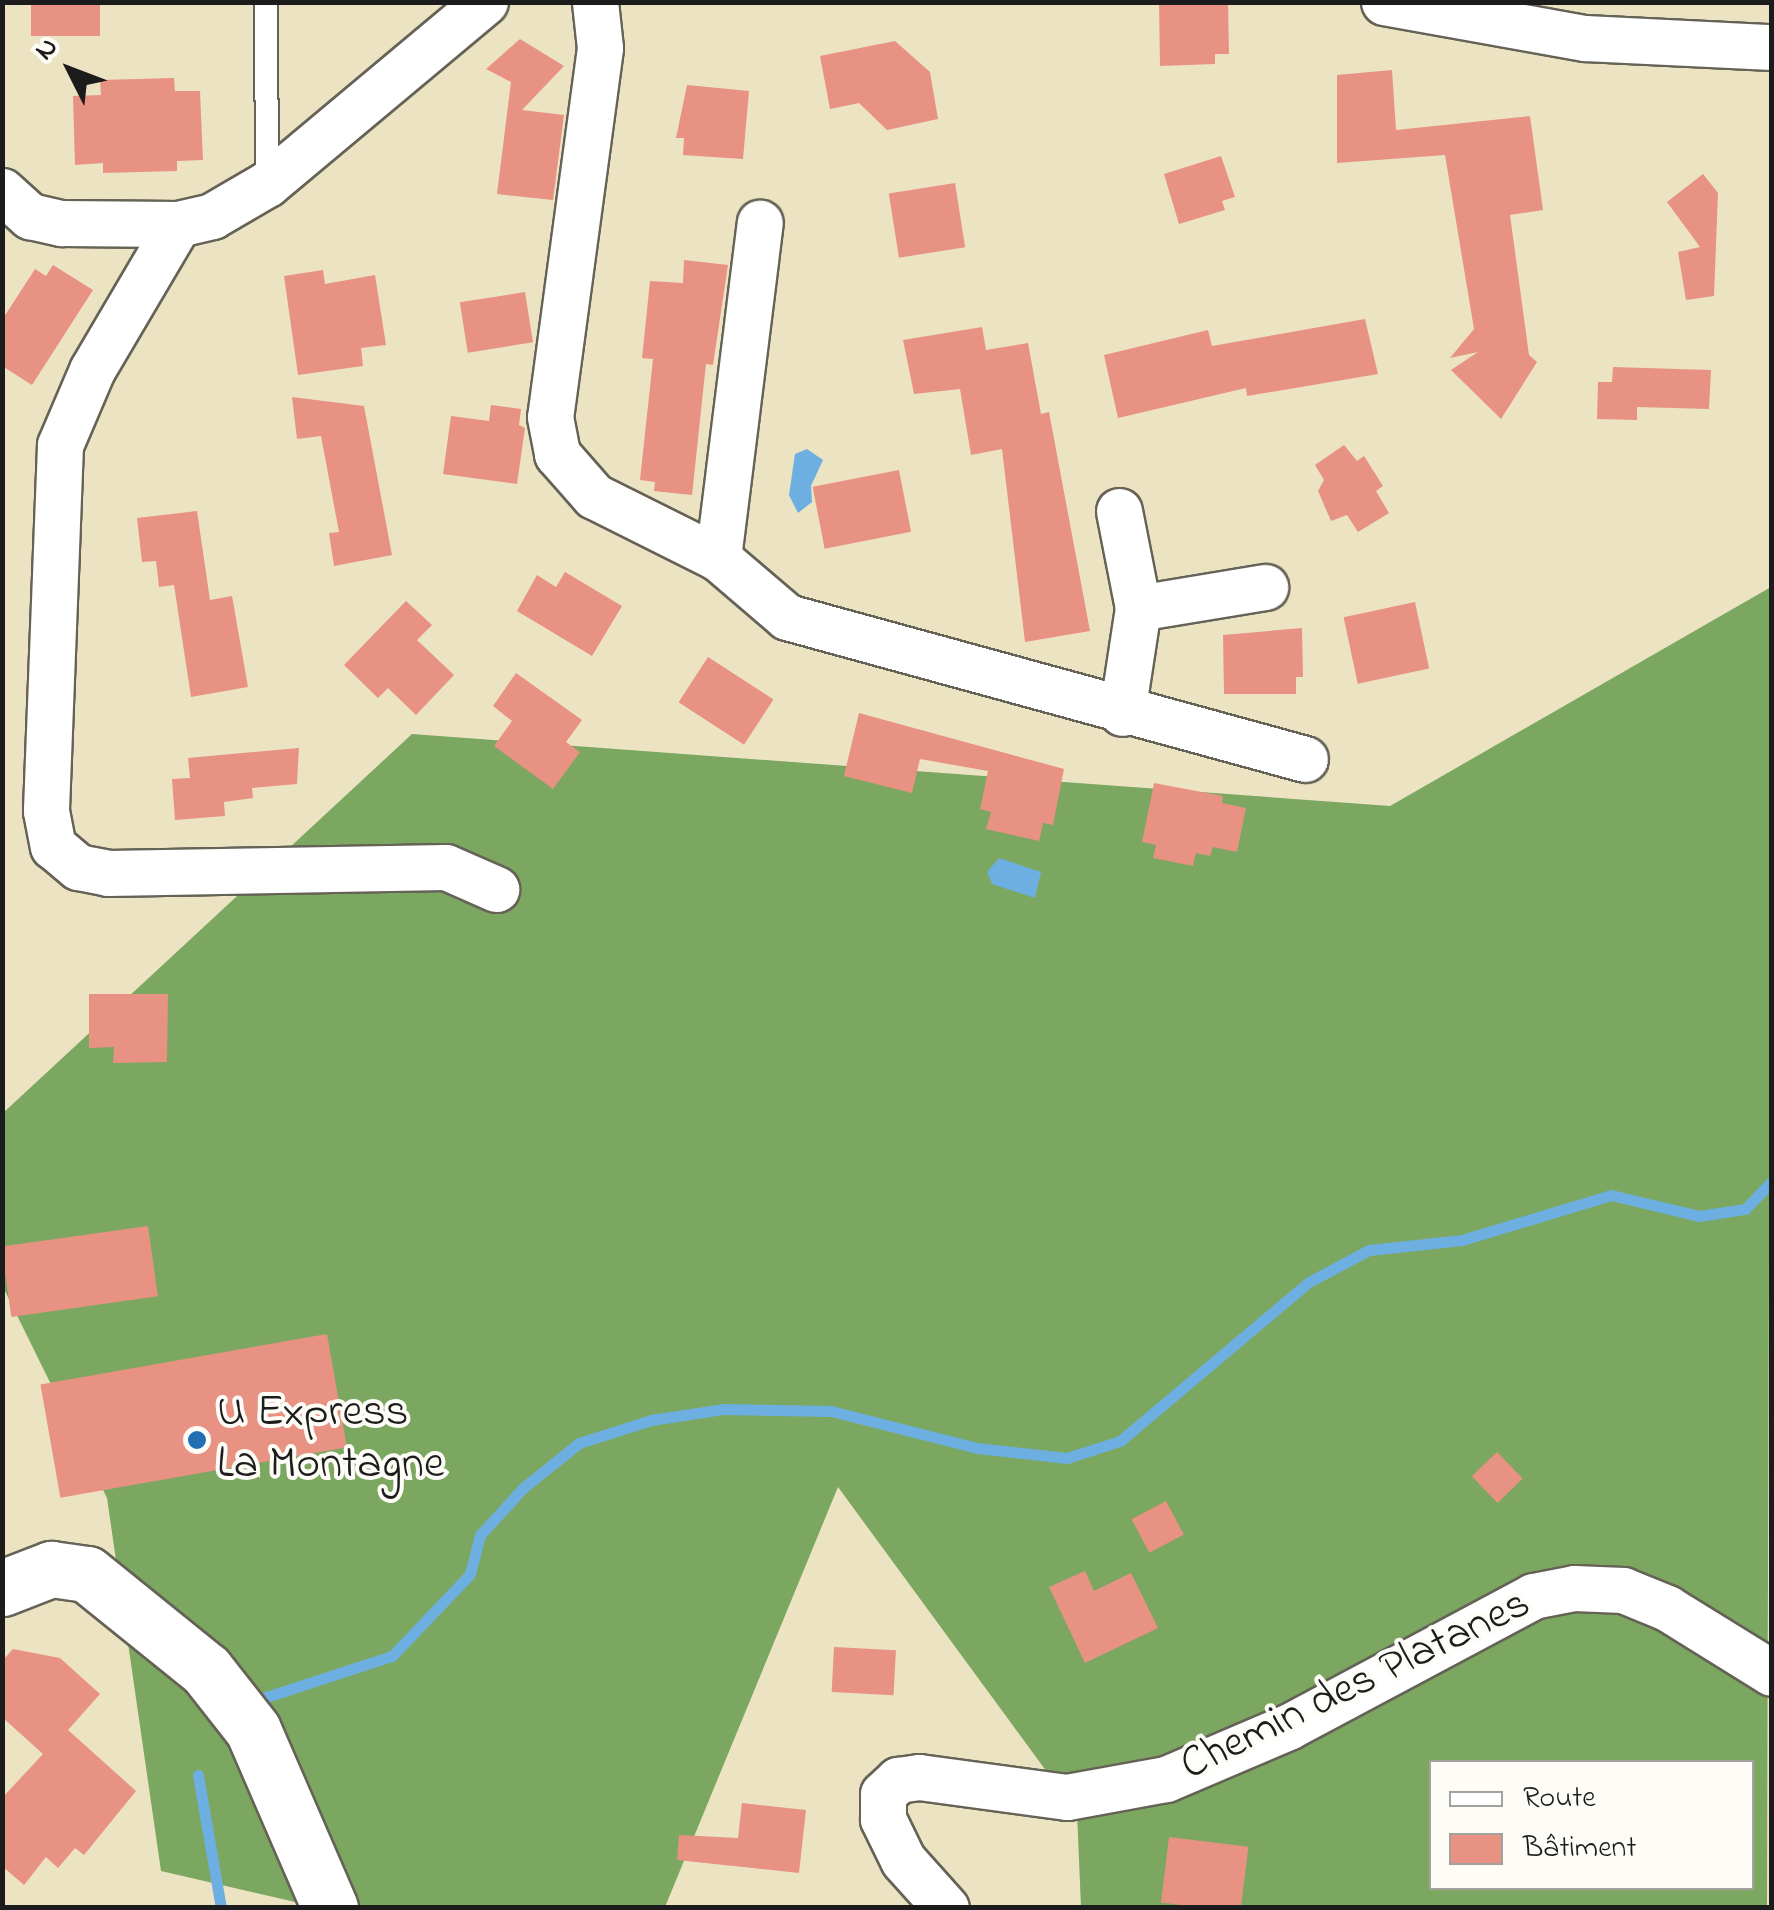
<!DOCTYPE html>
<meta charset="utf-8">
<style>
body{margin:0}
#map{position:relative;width:1774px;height:1910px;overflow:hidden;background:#ece3c3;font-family:"Indie Flower",sans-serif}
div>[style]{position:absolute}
.forest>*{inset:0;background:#7ba760}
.water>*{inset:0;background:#6eafe2}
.stream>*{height:11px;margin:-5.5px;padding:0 5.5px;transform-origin:5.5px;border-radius:5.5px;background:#6eafe2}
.building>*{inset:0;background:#e89283;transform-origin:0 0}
.roads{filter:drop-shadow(2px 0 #656256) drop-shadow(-2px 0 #656256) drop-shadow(0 2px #656256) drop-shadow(0 -2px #656256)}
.service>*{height:22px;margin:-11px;padding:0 11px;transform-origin:11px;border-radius:11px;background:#fff}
.minor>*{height:45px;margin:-22.5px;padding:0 22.5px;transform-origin:22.5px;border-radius:22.5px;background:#fff}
.tertiary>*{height:55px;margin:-27.5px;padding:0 27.5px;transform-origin:27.5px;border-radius:27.5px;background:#fff}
.dots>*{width:28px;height:28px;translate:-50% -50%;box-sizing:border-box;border:5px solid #fdfcf7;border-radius:50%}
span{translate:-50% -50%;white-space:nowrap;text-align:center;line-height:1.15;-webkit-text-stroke:8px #fdfcf7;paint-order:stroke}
.poi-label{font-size:45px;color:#1c1c1c}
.left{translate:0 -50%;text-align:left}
.street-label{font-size:45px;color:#1c1c1c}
.frame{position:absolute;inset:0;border:5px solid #1c1c1c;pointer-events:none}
.legend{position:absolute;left:1429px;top:1760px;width:325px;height:130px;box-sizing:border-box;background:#fdfcf7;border:2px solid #a3a29f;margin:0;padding:12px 18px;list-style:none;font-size:30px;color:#1c1c1c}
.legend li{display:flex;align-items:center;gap:20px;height:50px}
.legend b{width:50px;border:2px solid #a3a29f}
.north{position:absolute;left:20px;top:20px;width:100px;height:100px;-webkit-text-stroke:8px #fdfcf7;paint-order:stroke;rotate:312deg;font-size:28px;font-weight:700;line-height:40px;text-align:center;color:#1c1c1c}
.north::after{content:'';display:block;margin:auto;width:35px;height:45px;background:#1c1c1c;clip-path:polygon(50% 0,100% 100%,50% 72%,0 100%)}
</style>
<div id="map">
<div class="forest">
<div style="clip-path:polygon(evenodd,1771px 587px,1767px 1907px,1081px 1907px,1077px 1813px,838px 1487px,665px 1907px,317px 1907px,161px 1871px,107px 1498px,3px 1287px,3px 1113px,412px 734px,1390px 806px,1771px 587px,1432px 1762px,1752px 1762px,1752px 1888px,1432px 1888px,1432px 1762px)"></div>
</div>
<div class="water">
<div style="clip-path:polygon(807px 449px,823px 460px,811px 486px,812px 502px,798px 513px,789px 495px,795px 454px)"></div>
<div style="clip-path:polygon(999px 858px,1041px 872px,1035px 898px,992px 884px,987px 872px)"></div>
</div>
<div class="stream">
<div style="left:257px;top:1700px;width:142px;rotate:-18.1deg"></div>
<div style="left:392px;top:1656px;width:113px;rotate:-46.4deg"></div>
<div style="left:470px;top:1574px;width:40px;rotate:-75.6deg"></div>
<div style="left:480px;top:1535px;width:64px;rotate:-47.5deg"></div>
<div style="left:523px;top:1488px;width:72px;rotate:-38.8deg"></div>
<div style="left:579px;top:1443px;width:76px;rotate:-17.7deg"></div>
<div style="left:651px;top:1420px;width:74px;rotate:-8.6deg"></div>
<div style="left:724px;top:1409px;width:107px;rotate:1.1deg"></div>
<div style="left:831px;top:1411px;width:151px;rotate:14.2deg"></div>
<div style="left:977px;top:1448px;width:91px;rotate:6.3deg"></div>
<div style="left:1067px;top:1458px;width:56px;rotate:-17.8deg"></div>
<div style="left:1120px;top:1441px;width:247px;rotate:-40.1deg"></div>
<div style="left:1309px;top:1282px;width:68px;rotate:-28.1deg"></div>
<div style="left:1369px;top:1250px;width:94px;rotate:-6.1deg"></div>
<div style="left:1462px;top:1240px;width:156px;rotate:-16.8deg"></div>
<div style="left:1611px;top:1195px;width:90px;rotate:13.4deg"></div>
<div style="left:1699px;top:1216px;width:47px;rotate:-8.7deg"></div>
<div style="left:1745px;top:1209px;width:39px;rotate:-46deg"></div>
<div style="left:198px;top:1775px;width:135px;rotate:80.2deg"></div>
</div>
<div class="building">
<div style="left:31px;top:2px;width:69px;height:34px"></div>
<div style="clip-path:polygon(1159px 2px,1228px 2px,1229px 54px,1215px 54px,1215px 64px,1160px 66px)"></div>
<div style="clip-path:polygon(520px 39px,564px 66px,522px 110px,564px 115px,553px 200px,497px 194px,511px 82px,486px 69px)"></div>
<div style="clip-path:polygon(895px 41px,930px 72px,938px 119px,887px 130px,859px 103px,830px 109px,820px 56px)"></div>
<div style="clip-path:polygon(1392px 70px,1396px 130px,1530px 116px,1543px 210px,1510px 215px,1529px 355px,1537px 362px,1501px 419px,1451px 370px,1478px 352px,1450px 358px,1474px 329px,1445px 155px,1337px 163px,1337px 75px)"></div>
<div style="clip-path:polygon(174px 78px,175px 91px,200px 91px,203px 160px,177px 161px,177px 171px,103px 173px,103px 163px,75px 165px,73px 96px,101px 95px,100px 80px)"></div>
<div style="clip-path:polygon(687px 85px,749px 91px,743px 159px,683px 155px,684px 138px,676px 138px)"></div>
<div style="clip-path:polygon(1221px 156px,1235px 197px,1222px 201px,1225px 210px,1179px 224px,1164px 174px)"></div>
<div style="clip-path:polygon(1703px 174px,1718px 193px,1714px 296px,1686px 300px,1678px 252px,1700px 247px,1667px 202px)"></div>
<div style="left:955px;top:183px;width:65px;height:67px;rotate:81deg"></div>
<div style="clip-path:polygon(684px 260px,728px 265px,713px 365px,706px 364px,692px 495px,654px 491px,655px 482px,640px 480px,653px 359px,642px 358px,650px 281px,683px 283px)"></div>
<div style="clip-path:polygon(53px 265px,93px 290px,32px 385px,2px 366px,2px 320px,35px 269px,46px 276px)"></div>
<div style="clip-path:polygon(323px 270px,325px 284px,375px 275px,386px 345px,361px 348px,363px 366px,298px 375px,284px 276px)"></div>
<div style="left:525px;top:292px;width:51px;height:66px;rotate:81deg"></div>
<div style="clip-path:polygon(1365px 319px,1378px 374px,1247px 396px,1246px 388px,1118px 418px,1104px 355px,1208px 330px,1212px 346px)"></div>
<div style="clip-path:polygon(982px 327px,986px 350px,1028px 343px,1041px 414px,1049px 412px,1090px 631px,1025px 642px,1002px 449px,971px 455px,960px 389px,914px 394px,903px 340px)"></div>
<div style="clip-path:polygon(1613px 367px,1711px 370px,1709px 409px,1637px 407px,1637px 420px,1597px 419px,1598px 382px,1612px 382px)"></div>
<div style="clip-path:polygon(292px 397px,364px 406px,392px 555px,334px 566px,329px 533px,339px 532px,321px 436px,297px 439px)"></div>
<div style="clip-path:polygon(491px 405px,521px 409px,519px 425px,525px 428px,517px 484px,443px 474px,451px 416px,489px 421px)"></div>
<div style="clip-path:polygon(1344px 445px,1357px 461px,1364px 456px,1383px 486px,1376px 491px,1389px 513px,1358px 532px,1347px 515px,1331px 521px,1318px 491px,1324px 480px,1315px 465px)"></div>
<div style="left:899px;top:470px;width:63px;height:88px;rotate:79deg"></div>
<div style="clip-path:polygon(197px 511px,210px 600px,232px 596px,248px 687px,191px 697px,174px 585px,159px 587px,156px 561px,142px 562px,137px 518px)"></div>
<div style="clip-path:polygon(565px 572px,622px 606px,592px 656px,517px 611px,537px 575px,556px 587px)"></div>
<div style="clip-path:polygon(406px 601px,432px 625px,417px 640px,454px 675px,416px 715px,388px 688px,378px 698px,344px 665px)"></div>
<div style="left:1415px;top:602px;width:68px;height:73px;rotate:78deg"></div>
<div style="clip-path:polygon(1302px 628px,1303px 677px,1296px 677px,1296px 694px,1224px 694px,1223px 635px)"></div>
<div style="left:708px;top:657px;width:78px;height:54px;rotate:33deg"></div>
<div style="clip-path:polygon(516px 673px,582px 720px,566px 742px,580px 752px,553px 789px,494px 746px,512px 721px,493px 706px)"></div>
<div style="clip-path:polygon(859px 713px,1064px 769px,1053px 825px,1043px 823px,1039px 841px,986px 829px,991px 812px,980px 809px,988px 771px,920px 759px,912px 793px,844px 776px)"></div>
<div style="clip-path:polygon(299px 748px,297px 784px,252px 788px,253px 798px,224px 802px,225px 816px,175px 820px,172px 779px,190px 778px,188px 758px)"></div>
<div style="clip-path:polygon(1154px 783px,1223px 796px,1222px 803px,1246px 808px,1237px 852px,1213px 847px,1210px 856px,1196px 853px,1193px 866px,1153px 858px,1156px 845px,1142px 842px)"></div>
<div style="clip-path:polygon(89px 994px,168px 994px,167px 1062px,113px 1063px,114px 1047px,89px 1048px)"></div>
<div style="left:148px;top:1226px;width:71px;height:148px;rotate:82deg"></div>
<div style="left:327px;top:1334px;width:115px;height:291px;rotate:80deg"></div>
<div style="left:1497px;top:1452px;width:37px;height:35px;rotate:46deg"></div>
<div style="left:1166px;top:1501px;width:38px;height:39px;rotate:62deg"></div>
<div style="clip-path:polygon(1085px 1571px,1094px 1591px,1131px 1573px,1158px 1628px,1085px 1663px,1049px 1587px)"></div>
<div style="left:834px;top:1647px;width:62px;height:45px;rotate:3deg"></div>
<div style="clip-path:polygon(13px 1649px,60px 1658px,100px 1694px,68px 1730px,136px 1791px,84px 1855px,75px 1848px,58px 1868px,46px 1857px,24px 1885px,2px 1866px,2px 1798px,43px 1754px,2px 1717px,2px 1661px)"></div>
<div style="clip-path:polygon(742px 1803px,806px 1810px,799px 1873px,677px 1860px,679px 1835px,738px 1838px)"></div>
<div style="left:1169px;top:1837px;width:80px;height:66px;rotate:7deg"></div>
</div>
<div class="roads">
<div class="service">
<div style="left:266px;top:2px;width:182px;rotate:89.7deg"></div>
</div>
<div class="minor">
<div style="left:595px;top:2px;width:46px;rotate:83.8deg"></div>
<div style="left:600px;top:48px;width:372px;rotate:97.7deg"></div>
<div style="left:550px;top:417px;width:38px;rotate:79deg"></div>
<div style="left:557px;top:454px;width:56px;rotate:48.6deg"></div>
<div style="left:594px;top:496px;width:139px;rotate:26.6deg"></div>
<div style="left:718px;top:558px;width:91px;rotate:40.5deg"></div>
<div style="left:787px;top:617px;width:537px;rotate:15.33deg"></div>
<div style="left:1384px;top:2px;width:204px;rotate:10.2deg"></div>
<div style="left:1585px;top:38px;width:187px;rotate:2.8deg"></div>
<div style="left:2px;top:191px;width:38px;rotate:42deg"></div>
<div style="left:30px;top:216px;width:32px;rotate:13deg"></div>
<div style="left:61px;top:223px;width:117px;rotate:0.5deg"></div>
<div style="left:178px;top:224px;width:35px;rotate:-13deg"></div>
<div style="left:212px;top:216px;width:64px;rotate:-30.2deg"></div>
<div style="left:267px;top:184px;width:284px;rotate:-39.9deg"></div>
<div style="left:178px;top:224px;width:169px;rotate:120.5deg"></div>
<div style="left:92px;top:370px;width:82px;rotate:113.1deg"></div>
<div style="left:60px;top:445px;width:366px;rotate:92.2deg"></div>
<div style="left:46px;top:811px;width:36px;rotate:79deg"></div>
<div style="left:53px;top:846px;width:33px;rotate:40deg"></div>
<div style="left:78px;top:867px;width:31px;rotate:11deg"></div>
<div style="left:108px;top:873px;width:338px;rotate:-1deg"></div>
<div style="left:446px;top:867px;width:55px;rotate:23.7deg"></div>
<div style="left:1119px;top:511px;width:99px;rotate:78.9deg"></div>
<div style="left:1138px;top:608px;width:106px;rotate:98.7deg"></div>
<div style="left:718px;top:558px;width:338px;rotate:-82.9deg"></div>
<div style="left:1138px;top:608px;width:129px;rotate:-9.4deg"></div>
<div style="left:946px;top:1908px;width:64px;rotate:-131.9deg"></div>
<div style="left:903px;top:1860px;width:46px;rotate:-116deg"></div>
<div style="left:883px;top:1819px;width:25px;rotate:-90deg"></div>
<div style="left:883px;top:1794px;width:21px;rotate:-43deg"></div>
<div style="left:898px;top:1780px;width:21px;rotate:-8deg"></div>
<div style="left:919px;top:1777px;width:149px;rotate:7.7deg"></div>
<div style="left:1067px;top:1797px;width:101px;rotate:-10.3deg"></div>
<div style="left:1166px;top:1779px;width:133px;rotate:-23.1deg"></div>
<div style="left:1288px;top:1727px;width:278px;rotate:-28.1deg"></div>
<div style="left:1533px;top:1596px;width:42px;rotate:-11deg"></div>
<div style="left:1574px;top:1588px;width:49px;rotate:2.3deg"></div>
<div style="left:1623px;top:1590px;width:48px;rotate:22.2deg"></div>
<div style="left:1667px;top:1608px;width:123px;rotate:31.8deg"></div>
</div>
<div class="tertiary">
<div style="left:2px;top:1588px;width:53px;rotate:-21.2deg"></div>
<div style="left:51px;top:1569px;width:36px;rotate:8deg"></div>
<div style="left:87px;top:1574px;width:153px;rotate:38.9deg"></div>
<div style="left:206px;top:1670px;width:76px;rotate:51.9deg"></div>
<div style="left:253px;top:1730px;width:194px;rotate:66.6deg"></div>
</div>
</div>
<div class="dots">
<div style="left:197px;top:1440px;background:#1f6fb2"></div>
</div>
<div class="poi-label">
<span class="left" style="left:217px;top:1440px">U Express<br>La Montagne</span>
</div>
<div class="street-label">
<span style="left:1356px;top:1686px;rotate:-26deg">Chemin des Platanes</span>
</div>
<div class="frame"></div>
<ul class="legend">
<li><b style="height:12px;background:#fff"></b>Route</li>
<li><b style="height:28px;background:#e89283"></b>Bâtiment</li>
</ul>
<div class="north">N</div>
</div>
